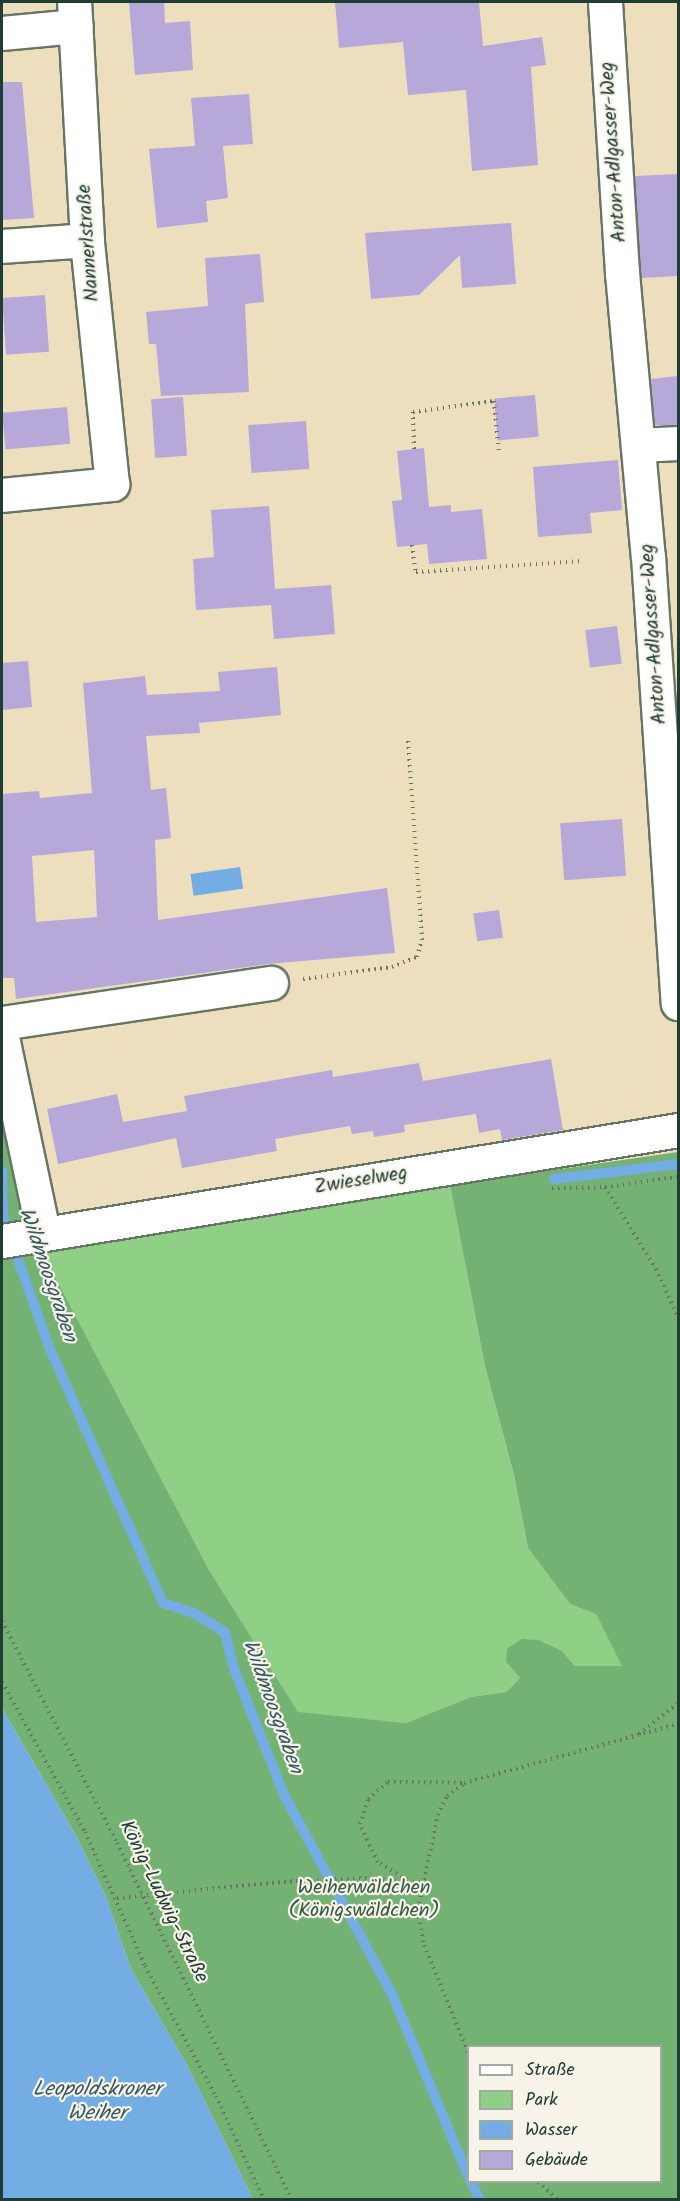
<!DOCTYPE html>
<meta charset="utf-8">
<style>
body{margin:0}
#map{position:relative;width:680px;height:2201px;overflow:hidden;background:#eddfbe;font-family:Kalam,sans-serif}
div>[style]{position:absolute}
.green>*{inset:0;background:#90d086}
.forest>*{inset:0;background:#74b273}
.water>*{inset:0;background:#73ade3;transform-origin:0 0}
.stream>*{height:10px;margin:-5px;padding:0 5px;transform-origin:5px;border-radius:5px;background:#73ade3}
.building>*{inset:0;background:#b7a8da;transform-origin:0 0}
.path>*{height:4px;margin-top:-2px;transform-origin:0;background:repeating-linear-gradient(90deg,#677664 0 1.5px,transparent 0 6px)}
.roads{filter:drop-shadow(2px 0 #677664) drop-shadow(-2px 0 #677664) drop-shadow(0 2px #677664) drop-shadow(0 -2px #677664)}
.minor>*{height:33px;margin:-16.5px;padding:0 16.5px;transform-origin:16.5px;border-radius:16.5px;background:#fff}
span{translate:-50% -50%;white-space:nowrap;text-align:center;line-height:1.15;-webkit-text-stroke:4.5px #f7f3e8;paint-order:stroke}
.street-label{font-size:20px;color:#1f3d34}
.park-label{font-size:20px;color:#365a44}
.water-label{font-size:21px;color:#345960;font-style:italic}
.frame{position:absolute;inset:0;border:3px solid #1f3d34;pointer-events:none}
.legend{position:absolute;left:467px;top:2045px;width:195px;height:138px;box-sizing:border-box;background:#f7f3e8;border:2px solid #a1aaa0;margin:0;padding:8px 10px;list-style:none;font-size:18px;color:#1f3d34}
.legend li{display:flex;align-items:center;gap:12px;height:30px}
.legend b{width:30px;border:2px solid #a1aaa0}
</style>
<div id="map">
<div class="green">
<div style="clip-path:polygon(450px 1185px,485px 1366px,514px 1475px,528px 1548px,570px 1604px,596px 1614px,623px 1666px,575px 1666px,562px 1651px,539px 1640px,506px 1662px,520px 1678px,506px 1692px,471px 1697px,406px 1723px,298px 1713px,209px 1570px,40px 1248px)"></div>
</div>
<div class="forest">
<div style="clip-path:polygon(evenodd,2px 1101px,40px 1248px,209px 1570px,298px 1712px,406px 1723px,471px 1697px,506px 1692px,520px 1678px,506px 1662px,507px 1649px,522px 1639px,539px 1640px,562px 1651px,575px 1666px,622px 1666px,596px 1614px,570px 1604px,528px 1548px,514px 1475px,485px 1366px,450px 1185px,678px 1152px,678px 2199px,253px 2199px,187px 2065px,131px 1969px,106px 1897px,75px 1834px,2px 1708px,2px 1101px,468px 2046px,660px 2046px,660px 2182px,468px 2182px,468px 2046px)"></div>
</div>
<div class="water">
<div style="left:240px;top:867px;width:22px;height:50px;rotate:82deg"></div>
<div style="clip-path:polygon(2px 1708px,75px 1834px,106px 1897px,131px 1969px,187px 2065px,253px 2199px,2px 2199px)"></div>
</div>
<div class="stream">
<div style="left:2px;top:1171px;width:47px;rotate:88.8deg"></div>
<div style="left:3px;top:1218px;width:139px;rotate:70.3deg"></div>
<div style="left:50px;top:1349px;width:278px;rotate:66deg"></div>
<div style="left:163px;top:1603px;width:35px;rotate:18deg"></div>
<div style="left:196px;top:1614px;width:35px;rotate:33deg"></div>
<div style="left:225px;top:1633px;width:34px;rotate:76deg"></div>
<div style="left:233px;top:1666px;width:139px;rotate:68.4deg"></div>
<div style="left:284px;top:1795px;width:226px;rotate:61.5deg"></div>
<div style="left:392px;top:1994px;width:197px;rotate:67.3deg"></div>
<div style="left:554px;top:1179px;width:125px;rotate:-6.9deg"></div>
<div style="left:471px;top:2182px;width:20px;rotate:63deg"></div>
</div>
<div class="building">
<div style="clip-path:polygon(129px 2px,164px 2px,165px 23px,190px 21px,193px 70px,135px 75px)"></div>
<div style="clip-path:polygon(335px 2px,479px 2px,483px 46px,542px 37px,546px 65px,531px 67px,538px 165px,472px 171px,466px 90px,408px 95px,403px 42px,339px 48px)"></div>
<div style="clip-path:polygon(2px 82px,22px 82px,34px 218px,2px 220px)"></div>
<div style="clip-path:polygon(249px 94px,253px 144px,223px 146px,228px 198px,206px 201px,208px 222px,157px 228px,149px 149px,195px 146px,191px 98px)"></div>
<div style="clip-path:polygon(678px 174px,678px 276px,641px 278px,635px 176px)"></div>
<div style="clip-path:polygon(511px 223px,516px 284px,462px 288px,460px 255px,419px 295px,371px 299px,365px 233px)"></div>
<div style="clip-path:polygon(260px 254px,264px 302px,245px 304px,249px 392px,161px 396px,156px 344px,149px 344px,146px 312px,208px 306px,205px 258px)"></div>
<div style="left:45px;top:295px;width:57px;height:43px;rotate:86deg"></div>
<div style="clip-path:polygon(678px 376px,678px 425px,655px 425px,651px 379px)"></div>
<div style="left:535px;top:395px;width:42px;height:41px;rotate:85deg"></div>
<div style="left:183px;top:397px;width:59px;height:32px;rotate:86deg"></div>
<div style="left:67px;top:407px;width:37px;height:65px;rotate:85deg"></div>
<div style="left:306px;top:421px;width:48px;height:58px;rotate:86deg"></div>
<div style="clip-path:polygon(424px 448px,429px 507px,451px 505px,451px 512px,482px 509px,487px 559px,429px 564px,427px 544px,397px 547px,392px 501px,402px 500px,397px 451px)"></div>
<div style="clip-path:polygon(618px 460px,622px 510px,590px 513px,592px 533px,538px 537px,533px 467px)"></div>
<div style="clip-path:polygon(269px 506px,275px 589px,331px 585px,335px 634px,274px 639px,271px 605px,196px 610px,193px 559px,214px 557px,211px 510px)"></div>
<div style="left:617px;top:626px;width:38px;height:32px;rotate:83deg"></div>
<div style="clip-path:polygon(28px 661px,32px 707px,2px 710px,2px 663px)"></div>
<div style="clip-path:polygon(evenodd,277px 667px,281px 715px,199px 723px,200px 733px,146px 736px,151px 790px,166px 788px,171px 838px,155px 840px,158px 920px,387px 888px,395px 953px,268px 964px,16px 999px,14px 978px,3px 978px,2px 967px,2px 794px,39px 791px,40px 798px,92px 793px,83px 683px,145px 676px,147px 695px,220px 691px,218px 672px,277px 667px,94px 850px,97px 917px,36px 922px,32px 856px,94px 850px)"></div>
<div style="left:622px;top:819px;width:57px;height:62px;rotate:86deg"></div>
<div style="left:499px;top:910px;width:28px;height:26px;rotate:82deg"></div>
<div style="clip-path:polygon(551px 1059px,563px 1130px,502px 1140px,500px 1129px,479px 1133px,476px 1114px,404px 1125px,405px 1132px,374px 1137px,373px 1131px,352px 1134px,350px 1126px,275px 1139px,277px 1151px,182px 1168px,176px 1138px,58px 1164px,47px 1109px,117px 1094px,123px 1122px,187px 1111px,184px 1096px,332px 1070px,333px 1077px,419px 1063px,423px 1081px)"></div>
</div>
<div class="path">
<div style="left:414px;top:449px;width:37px;rotate:-92deg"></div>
<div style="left:413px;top:412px;width:82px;rotate:-7.7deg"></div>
<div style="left:494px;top:401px;width:52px;rotate:84.5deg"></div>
<div style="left:412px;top:545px;width:27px;rotate:82deg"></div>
<div style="left:416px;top:572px;width:166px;rotate:-3.8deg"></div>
<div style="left:303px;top:979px;width:90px;rotate:-7.7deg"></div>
<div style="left:392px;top:967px;width:27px;rotate:-22deg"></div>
<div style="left:417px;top:957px;width:18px;rotate:-74deg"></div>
<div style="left:422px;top:940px;width:200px;rotate:-94deg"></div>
<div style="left:605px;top:1187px;width:97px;rotate:58.1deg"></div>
<div style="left:656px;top:1269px;width:53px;rotate:65.4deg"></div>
<div style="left:552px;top:1188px;width:53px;rotate:-1.1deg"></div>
<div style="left:605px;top:1187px;width:74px;rotate:-7.8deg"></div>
<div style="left:2px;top:1621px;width:250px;rotate:62.6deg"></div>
<div style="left:117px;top:1843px;width:398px;rotate:63.9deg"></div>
<div style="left:2px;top:1682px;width:171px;rotate:61deg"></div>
<div style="left:85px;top:1832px;width:147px;rotate:65.9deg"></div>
<div style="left:145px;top:1966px;width:148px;rotate:61.4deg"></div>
<div style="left:216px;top:2096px;width:115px;rotate:65.2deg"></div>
<div style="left:639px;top:1734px;width:50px;rotate:-38.5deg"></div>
<div style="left:407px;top:1880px;width:34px;rotate:-148deg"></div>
<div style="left:378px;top:1862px;width:25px;rotate:-117deg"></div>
<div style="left:367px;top:1840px;width:17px;rotate:-114deg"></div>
<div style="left:360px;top:1824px;width:26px;rotate:-72deg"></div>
<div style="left:368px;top:1799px;width:26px;rotate:-40deg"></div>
<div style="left:388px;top:1782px;width:75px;rotate:0.8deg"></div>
<div style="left:117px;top:1898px;width:189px;rotate:-5.5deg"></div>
<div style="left:305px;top:1880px;width:54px;rotate:-2.1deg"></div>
<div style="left:359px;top:1878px;width:64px;rotate:4.5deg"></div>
<div style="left:468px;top:2052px;width:119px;rotate:-112.2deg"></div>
<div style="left:423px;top:1942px;width:33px;rotate:-99deg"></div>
<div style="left:418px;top:1909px;width:96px;rotate:-78deg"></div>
<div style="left:438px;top:1815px;width:21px;rotate:-65deg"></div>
<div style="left:447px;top:1796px;width:21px;rotate:-37deg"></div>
<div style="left:464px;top:1783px;width:222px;rotate:-15.4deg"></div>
<div style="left:538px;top:2182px;width:27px;rotate:42deg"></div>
</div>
<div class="roads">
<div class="minor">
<div style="left:605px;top:2px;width:272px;rotate:86.4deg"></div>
<div style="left:622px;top:273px;width:284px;rotate:84.8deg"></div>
<div style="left:648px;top:556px;width:448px;rotate:86.2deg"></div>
<div style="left:2px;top:33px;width:74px;rotate:-5.4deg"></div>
<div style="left:2px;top:246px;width:85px;rotate:-4deg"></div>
<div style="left:639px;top:445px;width:39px;rotate:-3deg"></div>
<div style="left:2px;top:495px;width:111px;rotate:-5.7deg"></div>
<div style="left:112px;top:484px;width:245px;rotate:-95.9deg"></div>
<div style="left:87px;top:240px;width:238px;rotate:-93.1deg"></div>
<div style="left:2px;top:1023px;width:272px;rotate:-8.5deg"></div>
<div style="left:2px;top:1037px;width:199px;rotate:78.1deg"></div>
<div style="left:2px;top:1241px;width:685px;rotate:-9.32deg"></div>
</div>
</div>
<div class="street-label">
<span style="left:614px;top:152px;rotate:-94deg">Anton-Adlgasser-Weg</span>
<span style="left:89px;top:243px;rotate:-94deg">Nannerlstraße</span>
<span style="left:654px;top:634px;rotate:-94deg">Anton-Adlgasser-Weg</span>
<span style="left:361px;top:1181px;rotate:-9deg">Zwieselweg</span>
<span style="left:163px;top:1902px;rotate:64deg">König-Ludwig-Straße</span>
</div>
<div class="park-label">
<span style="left:364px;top:1900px">Weiherwäldchen<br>(Königswäldchen)</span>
</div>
<div class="water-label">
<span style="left:47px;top:1275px;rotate:71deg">Wildmoosgraben</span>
<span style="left:272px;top:1707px;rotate:70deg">Wildmoosgraben</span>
<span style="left:97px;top:2102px">Leopoldskroner<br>Weiher</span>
</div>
<div class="frame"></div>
<ul class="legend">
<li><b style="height:8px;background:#fff"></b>Straße</li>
<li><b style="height:16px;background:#90d086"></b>Park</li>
<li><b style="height:16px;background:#73ade3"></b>Wasser</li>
<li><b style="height:16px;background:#b7a8da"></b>Gebäude</li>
</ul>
</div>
